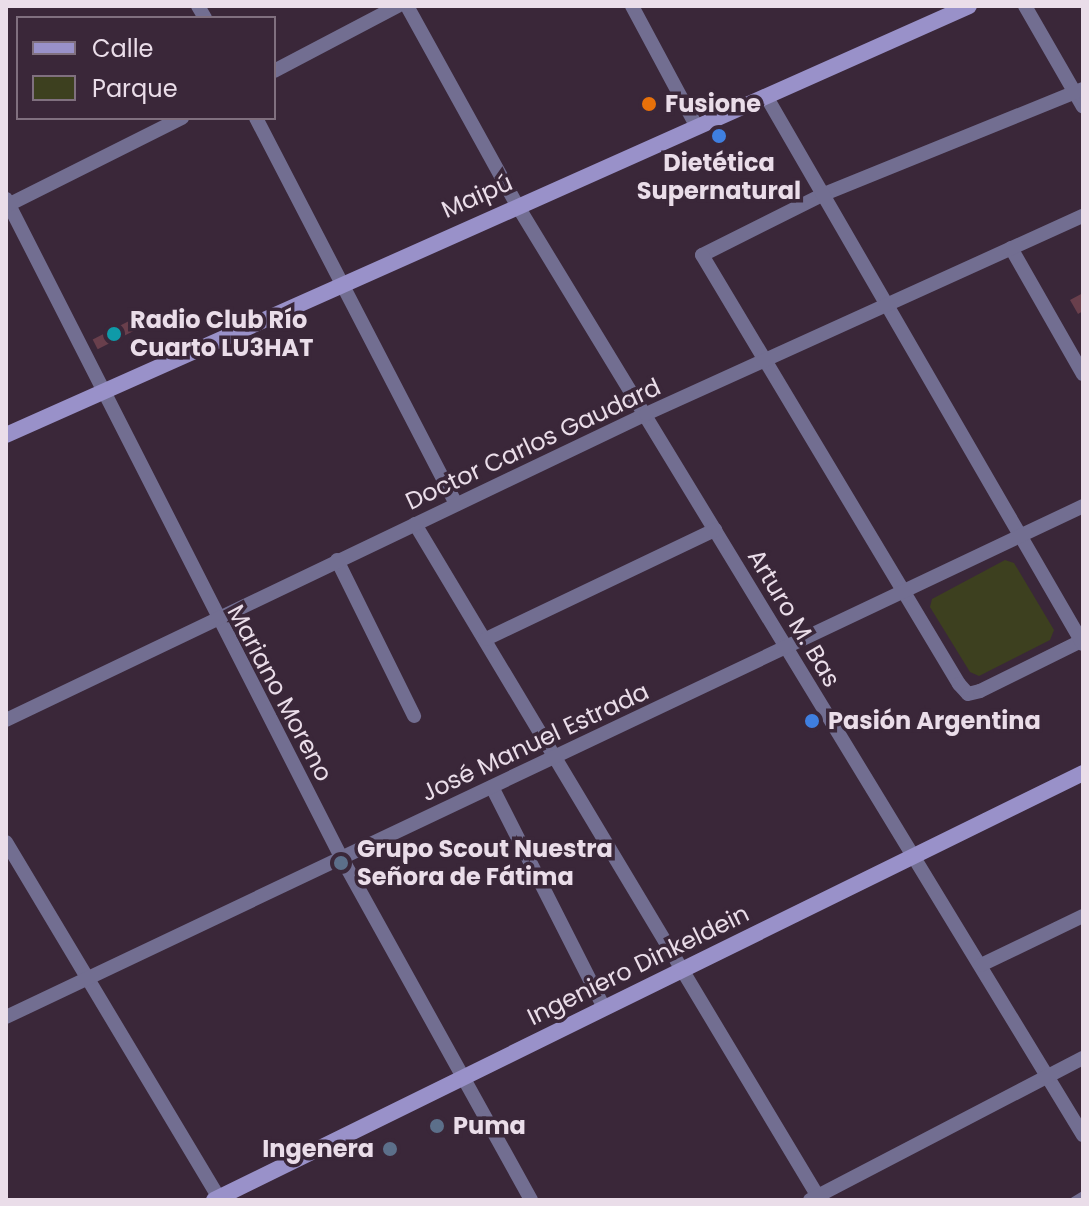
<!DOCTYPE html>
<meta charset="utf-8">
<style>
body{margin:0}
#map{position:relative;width:1089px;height:1206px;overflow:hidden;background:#3a2739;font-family:Poppins,sans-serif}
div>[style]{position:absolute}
.green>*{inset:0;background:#3d401f}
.building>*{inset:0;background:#693f4c;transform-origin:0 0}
.service>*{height:7px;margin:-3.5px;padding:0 3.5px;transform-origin:3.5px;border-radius:3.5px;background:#726e91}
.minor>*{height:14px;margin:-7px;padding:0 7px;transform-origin:7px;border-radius:7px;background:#726e91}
.secondary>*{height:16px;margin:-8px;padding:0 8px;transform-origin:8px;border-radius:8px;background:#9991c9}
.dots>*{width:22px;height:22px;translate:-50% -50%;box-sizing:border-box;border:4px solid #3a2739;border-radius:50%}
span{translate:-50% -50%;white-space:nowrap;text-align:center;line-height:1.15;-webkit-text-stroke:7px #3a2739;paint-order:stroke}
.poi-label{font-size:24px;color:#eadde9;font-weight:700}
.left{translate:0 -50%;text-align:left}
.right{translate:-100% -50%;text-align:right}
.street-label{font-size:24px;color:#eadde9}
.frame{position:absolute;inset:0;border:8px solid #eadde9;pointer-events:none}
.legend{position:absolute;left:16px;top:16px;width:260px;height:104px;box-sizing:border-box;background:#3a2739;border:2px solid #80707f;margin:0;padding:10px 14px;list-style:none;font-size:24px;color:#eadde9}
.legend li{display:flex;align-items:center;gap:16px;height:40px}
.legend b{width:40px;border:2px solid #80707f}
</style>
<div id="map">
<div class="green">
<div style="clip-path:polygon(1005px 560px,1014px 563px,1054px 630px,1050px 640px,979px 676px,970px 672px,930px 607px,932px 599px)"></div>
</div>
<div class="building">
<div style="clip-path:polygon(1083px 293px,1083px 311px,1078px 314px,1070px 300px)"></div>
<div style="left:131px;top:320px;width:11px;height:43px;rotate:63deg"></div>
</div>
<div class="service">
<div style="left:1073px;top:1200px;width:12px;rotate:-31deg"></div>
</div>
<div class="minor">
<div style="left:198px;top:6px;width:14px;rotate:60deg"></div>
<div style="left:407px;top:6px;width:227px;rotate:61.1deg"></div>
<div style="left:517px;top:205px;width:1089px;rotate:58.68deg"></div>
<div style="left:632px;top:6px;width:137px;rotate:61.8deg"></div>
<div style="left:1025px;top:6px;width:116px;rotate:60.1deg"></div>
<div style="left:274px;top:71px;width:140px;rotate:-27.7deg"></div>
<div style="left:1083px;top:89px;width:282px;rotate:157.9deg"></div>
<div style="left:822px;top:195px;width:134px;rotate:153.4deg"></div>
<div style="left:702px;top:255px;width:500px;rotate:59.08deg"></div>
<div style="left:959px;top:684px;width:13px;rotate:48deg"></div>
<div style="left:968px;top:694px;width:12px;rotate:-14deg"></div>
<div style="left:980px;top:691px;width:115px;rotate:-26.3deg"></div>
<div style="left:766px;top:96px;width:633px;rotate:59.95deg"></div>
<div style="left:256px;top:118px;width:435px;rotate:62.6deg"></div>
<div style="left:6px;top:199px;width:738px;rotate:63.02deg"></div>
<div style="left:341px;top:857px;width:392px;rotate:61deg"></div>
<div style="left:6px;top:206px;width:197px;rotate:-26.6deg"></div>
<div style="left:1011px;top:248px;width:145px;rotate:60.3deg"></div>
<div style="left:415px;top:524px;width:788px;rotate:59.07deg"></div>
<div style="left:337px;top:560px;width:174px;rotate:63.7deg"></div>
<div style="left:486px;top:639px;width:254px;rotate:-25.5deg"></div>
<div style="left:6px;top:720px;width:709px;rotate:-25.55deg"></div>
<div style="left:646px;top:414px;width:480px;rotate:-24.4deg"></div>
<div style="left:492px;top:787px;width:248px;rotate:63.1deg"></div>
<div style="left:6px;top:842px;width:417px;rotate:59.1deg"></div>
<div style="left:981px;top:965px;width:113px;rotate:-25.7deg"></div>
<div style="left:6px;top:1017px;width:1192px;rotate:-25.38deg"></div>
<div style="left:810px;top:1200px;width:308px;rotate:-27.5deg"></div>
</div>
<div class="secondary">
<div style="left:6px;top:435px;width:1054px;rotate:-24.01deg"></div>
<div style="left:214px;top:1200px;width:968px;rotate:-26.17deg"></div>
</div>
<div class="dots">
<div style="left:649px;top:104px;background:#e8710a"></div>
<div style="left:719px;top:136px;background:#3f7fe0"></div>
<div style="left:114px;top:334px;background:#0f9aa8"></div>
<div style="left:812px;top:721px;background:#3f7fe0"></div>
<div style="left:341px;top:863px;background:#5c6f8a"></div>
<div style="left:437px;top:1126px;background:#5c6f8a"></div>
<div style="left:390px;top:1149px;background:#5c6f8a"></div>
</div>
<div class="poi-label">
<span class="left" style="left:665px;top:104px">Fusione</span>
<span style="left:719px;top:177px">Dietética<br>Supernatural</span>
<span class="left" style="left:130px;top:334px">Radio Club Río<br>Cuarto LU3HAT</span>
<span class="left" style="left:828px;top:721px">Pasión Argentina</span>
<span class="left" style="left:357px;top:863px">Grupo Scout Nuestra<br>Señora de Fátima</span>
<span class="left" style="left:453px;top:1126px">Puma</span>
<span class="right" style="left:374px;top:1149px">Ingenera</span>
</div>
<div class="street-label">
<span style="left:477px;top:196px;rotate:-24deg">Maipú</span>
<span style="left:533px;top:444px;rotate:-25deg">Doctor Carlos Gaudard</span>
<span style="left:794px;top:618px;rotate:59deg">Arturo M. Bas</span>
<span style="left:280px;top:693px;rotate:62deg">Mariano Moreno</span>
<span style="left:535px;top:742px;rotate:-25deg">José Manuel Estrada</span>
<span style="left:638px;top:965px;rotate:-26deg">Ingeniero Dinkeldein</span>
</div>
<div class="frame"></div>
<ul class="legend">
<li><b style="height:10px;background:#9991c9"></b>Calle</li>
<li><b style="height:22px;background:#3d401f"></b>Parque</li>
</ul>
</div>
